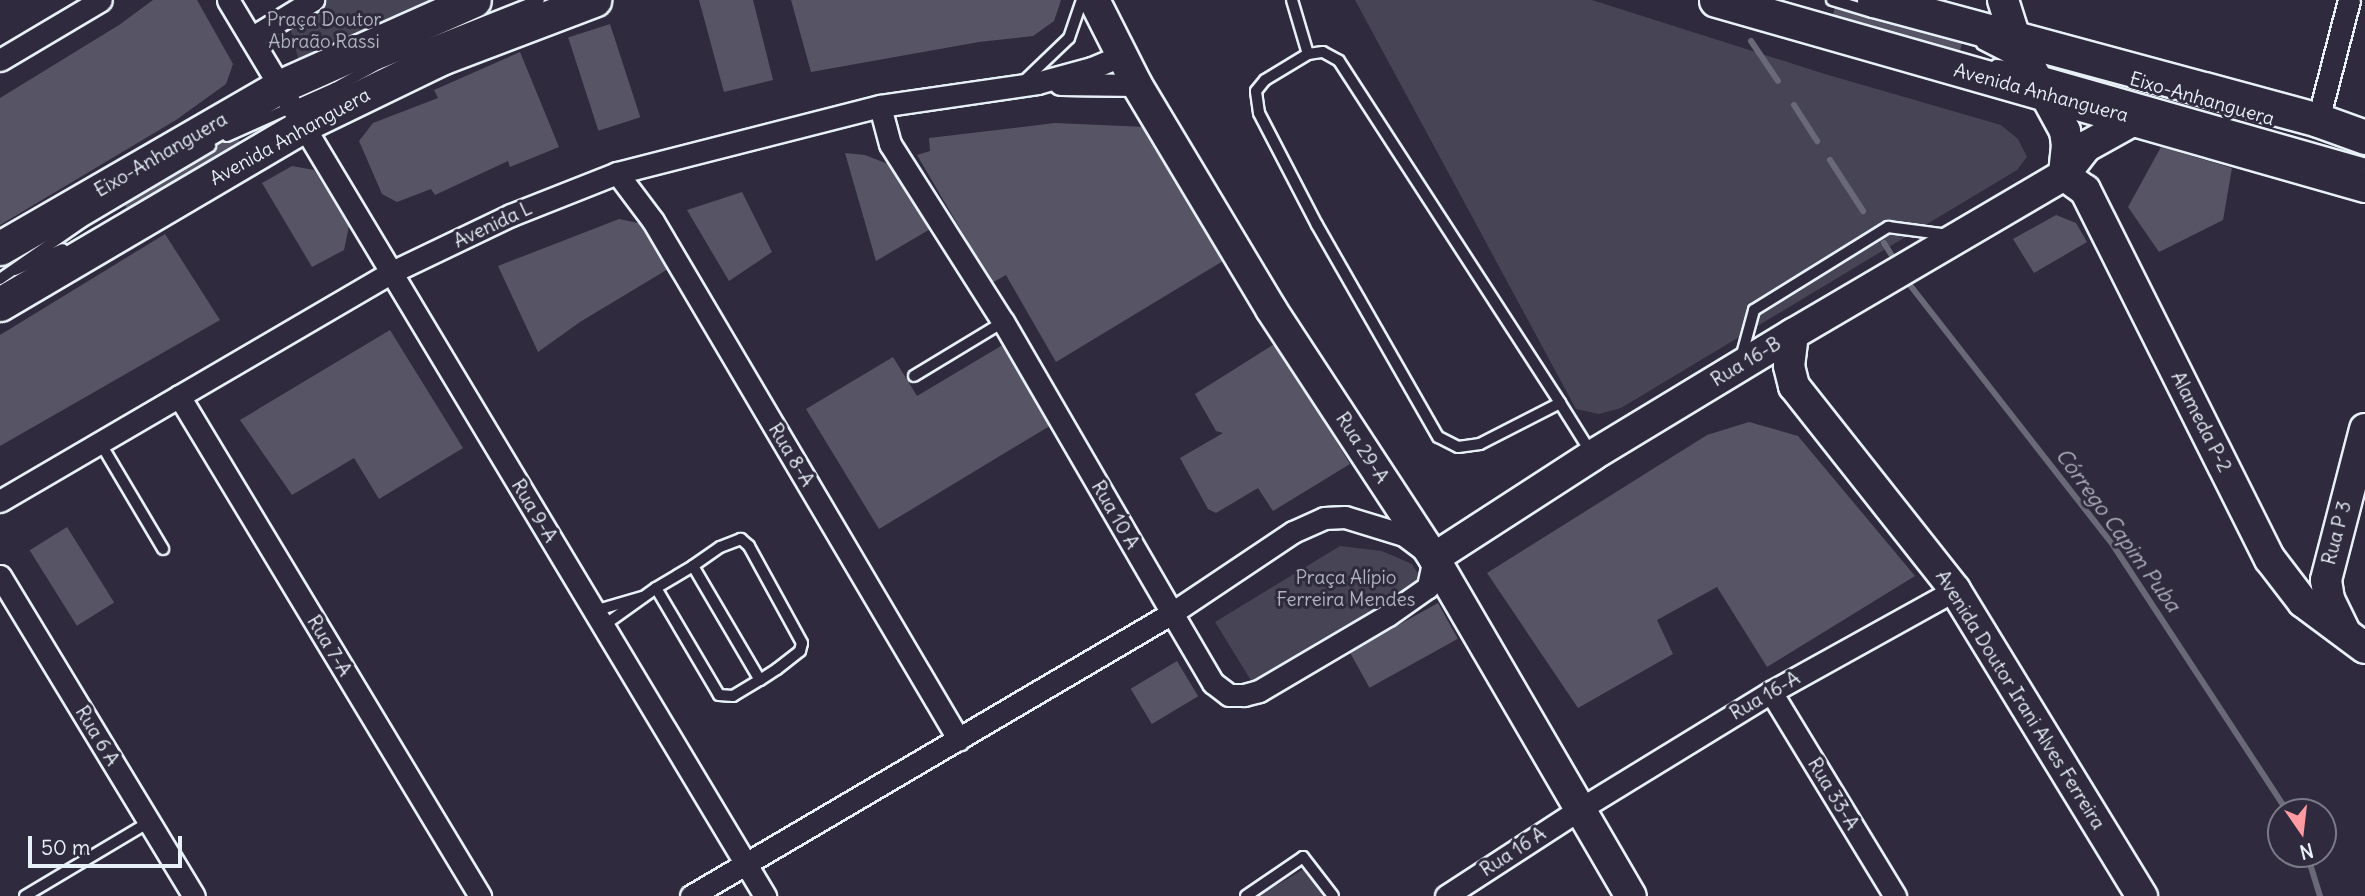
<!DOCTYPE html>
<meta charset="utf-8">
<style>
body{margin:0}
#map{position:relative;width:2365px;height:896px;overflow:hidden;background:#2f2a3d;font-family:Delius,sans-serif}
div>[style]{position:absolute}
.green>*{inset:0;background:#464455}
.stream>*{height:6px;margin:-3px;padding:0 3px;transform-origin:3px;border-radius:3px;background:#696978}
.building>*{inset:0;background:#575565;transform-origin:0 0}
.roads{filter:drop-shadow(2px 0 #e8f1f8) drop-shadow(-2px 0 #e8f1f8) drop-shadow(0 2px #e8f1f8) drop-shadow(0 -2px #e8f1f8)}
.lane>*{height:10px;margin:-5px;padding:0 5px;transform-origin:5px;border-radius:5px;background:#2f2a3d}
.street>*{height:21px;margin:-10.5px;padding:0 10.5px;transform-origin:10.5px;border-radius:10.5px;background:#2f2a3d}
.secondary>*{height:30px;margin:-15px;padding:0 15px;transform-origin:15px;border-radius:15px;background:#2f2a3d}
.primary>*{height:33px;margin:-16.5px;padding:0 16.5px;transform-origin:16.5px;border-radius:16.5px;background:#2f2a3d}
span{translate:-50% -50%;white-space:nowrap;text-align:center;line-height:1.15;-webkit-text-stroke:6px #2f2a3d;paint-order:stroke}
.park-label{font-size:19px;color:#afb4bf}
.street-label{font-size:19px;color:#e8f1f8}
.water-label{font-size:21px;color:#afb4be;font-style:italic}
.north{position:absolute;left:2267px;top:798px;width:70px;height:70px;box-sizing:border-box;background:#2f2a3d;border:2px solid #797a88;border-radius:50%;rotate:166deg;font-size:19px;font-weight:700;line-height:28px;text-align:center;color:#e8f1f8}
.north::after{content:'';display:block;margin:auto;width:24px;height:32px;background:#ff9aa2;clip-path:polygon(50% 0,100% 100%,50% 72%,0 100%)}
.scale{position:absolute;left:28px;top:836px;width:154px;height:32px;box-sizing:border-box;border:4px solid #e8f1f8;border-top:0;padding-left:9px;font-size:21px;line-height:24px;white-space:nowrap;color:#e8f1f8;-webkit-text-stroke:5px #2f2a3d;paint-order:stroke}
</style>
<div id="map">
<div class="green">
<div style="clip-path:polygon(320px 0,474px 0,316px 64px,298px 58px,288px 19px)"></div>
<div style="clip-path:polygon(1355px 0,1592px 0,1825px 74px,2001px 125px,2018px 139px,2027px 157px,2017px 170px,1621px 408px,1599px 414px,1576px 409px)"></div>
<div style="clip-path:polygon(1340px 546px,1382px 551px,1412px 564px,1426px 587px,1255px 687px,1215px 622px)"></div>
<div style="clip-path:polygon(1304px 869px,1323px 896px,1258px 896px)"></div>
</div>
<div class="stream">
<div style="left:1751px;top:41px;width:48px;rotate:56deg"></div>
<div style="left:1794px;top:105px;width:43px;rotate:57.4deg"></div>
<div style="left:1830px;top:160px;width:61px;rotate:57.1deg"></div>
<div style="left:1884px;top:243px;width:13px;rotate:58deg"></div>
<div style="left:1906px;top:280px;width:336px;rotate:52deg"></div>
<div style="left:2113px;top:545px;width:319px;rotate:56.8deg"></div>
<div style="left:2307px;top:854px;width:44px;rotate:72.8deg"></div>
</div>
<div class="building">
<div style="clip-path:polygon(153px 0,197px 0,233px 64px,226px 84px,176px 120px,0 225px,0 98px,119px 25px)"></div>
<div style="clip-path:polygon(699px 0,753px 0,773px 80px,724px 92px)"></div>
<div style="clip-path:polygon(791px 0,1061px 0,1054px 21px,1033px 36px,979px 42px,811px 72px)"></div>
<div style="left:1836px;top:4px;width:132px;height:12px;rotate:16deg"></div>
<div style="left:610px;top:24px;width:98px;height:44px;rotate:72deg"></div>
<div style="clip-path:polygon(520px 52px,559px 147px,510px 167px,508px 161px,435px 195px,431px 189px,397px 202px,382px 194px,359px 141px,373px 123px,438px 98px,434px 90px)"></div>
<div style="clip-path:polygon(1055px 123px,1146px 127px,1223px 261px,1056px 362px,1006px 275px,992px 283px,917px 155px,930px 151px,929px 138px)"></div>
<div style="left:235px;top:134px;width:13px;height:131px;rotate:58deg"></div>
<div style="clip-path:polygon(2161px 147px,2232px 168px,2223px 220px,2159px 252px,2128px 207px)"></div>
<div style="clip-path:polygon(845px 153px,865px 155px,888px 164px,932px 228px,876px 261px)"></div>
<div style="clip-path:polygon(292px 166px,314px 170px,349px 226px,344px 250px,312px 267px,262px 183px)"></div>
<div style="clip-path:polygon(742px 192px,772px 252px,729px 281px,687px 210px)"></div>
<div style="clip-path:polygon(2056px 215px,2076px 223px,2087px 242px,2034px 273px,2013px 239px)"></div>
<div style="clip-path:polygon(619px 219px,643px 224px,668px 269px,580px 322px,538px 352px,498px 266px)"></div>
<div style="clip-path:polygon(165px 234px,220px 320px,0 446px,0 335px)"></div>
<div style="clip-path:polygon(390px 330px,463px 448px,379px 499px,354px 458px,292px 495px,240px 420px)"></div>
<div style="clip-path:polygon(1006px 343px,1053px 424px,879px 529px,806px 409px,893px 357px,917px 396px)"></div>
<div style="clip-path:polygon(1276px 343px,1350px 464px,1273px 511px,1258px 488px,1216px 513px,1208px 509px,1180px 458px,1223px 433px,1216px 431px,1195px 394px)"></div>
<div style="clip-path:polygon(1749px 422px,1798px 436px,1915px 576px,1767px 667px,1717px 587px,1657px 620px,1673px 654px,1578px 708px,1487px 573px,1707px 435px)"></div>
<div style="left:67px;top:527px;width:89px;height:44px;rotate:58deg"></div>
<div style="left:1438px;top:603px;width:41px;height:101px;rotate:61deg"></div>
<div style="left:1177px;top:661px;width:41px;height:54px;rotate:59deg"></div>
</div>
<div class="roads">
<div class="lane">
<div style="left:1292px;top:0;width:56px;rotate:73.5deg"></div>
<div style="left:1832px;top:0;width:42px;rotate:16.7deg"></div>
<div style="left:1982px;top:44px;width:44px;rotate:27.1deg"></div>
<div style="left:1996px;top:65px;width:33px;rotate:5deg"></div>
<div style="left:2029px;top:68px;width:349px;rotate:15.9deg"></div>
<div style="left:1024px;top:81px;width:62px;rotate:-43.7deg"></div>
<div style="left:1069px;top:38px;width:40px;rotate:-71.1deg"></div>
<div style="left:335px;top:88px;width:49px;rotate:-29.2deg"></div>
<div style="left:378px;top:64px;width:173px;rotate:-21.7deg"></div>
<div style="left:227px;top:136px;width:118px;rotate:-24deg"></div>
<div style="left:335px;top:88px;width:31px;rotate:147deg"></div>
<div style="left:15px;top:270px;width:52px;rotate:-23.6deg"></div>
<div style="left:0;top:279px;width:100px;rotate:-34.8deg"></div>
<div style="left:82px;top:222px;width:149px;rotate:-30.7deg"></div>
<div style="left:1741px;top:358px;width:50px;rotate:-74.8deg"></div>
<div style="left:1754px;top:310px;width:158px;rotate:-31.8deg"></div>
<div style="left:1888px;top:227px;width:61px;rotate:7.6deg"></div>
<div style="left:914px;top:376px;width:104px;rotate:-31.2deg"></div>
<div style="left:1560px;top:403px;width:90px;rotate:152.9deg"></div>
<div style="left:1480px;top:444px;width:22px;rotate:172deg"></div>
<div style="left:1458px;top:447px;width:22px;rotate:-153deg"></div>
<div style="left:1438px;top:437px;width:244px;rotate:-119.7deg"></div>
<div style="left:1317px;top:225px;width:126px;rotate:-117.4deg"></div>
<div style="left:1259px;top:113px;width:22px;rotate:-98deg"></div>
<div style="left:1256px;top:91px;width:14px;rotate:-51deg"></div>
<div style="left:1265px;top:80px;width:50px;rotate:-31.2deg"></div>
<div style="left:1308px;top:54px;width:15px;rotate:-8deg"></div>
<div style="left:1323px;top:52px;width:18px;rotate:29deg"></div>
<div style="left:1339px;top:61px;width:407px;rotate:57.1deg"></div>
<div style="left:1560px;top:403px;width:60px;rotate:57.9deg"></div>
<div style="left:101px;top:444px;width:122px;rotate:59.4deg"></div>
<div style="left:656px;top:588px;width:43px;rotate:-30.7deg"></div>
<div style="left:594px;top:611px;width:50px;rotate:-16.3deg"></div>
<div style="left:603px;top:626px;width:65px;rotate:-35.6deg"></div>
<div style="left:656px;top:588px;width:124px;rotate:59.5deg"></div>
<div style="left:719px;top:695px;width:14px;rotate:4deg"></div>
<div style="left:733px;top:696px;width:31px;rotate:-31deg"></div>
<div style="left:760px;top:680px;width:20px;rotate:-33deg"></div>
<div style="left:777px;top:669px;width:29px;rotate:-38deg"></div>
<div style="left:800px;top:651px;width:8px;rotate:-76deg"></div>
<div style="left:802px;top:643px;width:111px;rotate:-118.7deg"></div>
<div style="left:749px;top:546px;width:11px;rotate:-139deg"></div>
<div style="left:741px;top:539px;width:22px;rotate:159deg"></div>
<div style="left:720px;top:547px;width:33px;rotate:145deg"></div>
<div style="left:693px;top:566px;width:132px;rotate:59.6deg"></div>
<div style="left:25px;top:896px;width:144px;rotate:-30.8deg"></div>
<div style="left:1246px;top:896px;width:69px;rotate:-34.4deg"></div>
<div style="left:1303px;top:857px;width:49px;rotate:52.4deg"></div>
</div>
<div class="street">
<div style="left:228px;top:0;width:1045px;rotate:59.06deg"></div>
<div style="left:251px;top:38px;width:73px;rotate:-31.5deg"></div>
<div style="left:0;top:60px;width:117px;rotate:-30.7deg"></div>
<div style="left:1060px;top:84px;width:77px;rotate:0.7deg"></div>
<div style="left:2318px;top:120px;width:124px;rotate:-75.5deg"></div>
<div style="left:617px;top:173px;width:60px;rotate:53.1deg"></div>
<div style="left:653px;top:221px;width:602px;rotate:59.48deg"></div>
<div style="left:179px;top:396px;width:584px;rotate:58.95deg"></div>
<div style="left:0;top:501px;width:452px;rotate:-30.3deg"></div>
<div style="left:390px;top:273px;width:134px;rotate:-25.6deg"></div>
<div style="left:511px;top:215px;width:114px;rotate:-21.6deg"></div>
<div style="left:617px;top:173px;width:271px;rotate:-14.3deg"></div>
<div style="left:880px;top:106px;width:159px;rotate:-8.3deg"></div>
<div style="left:1037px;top:83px;width:57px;rotate:-15.3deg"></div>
<div style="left:1092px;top:68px;width:33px;rotate:-23deg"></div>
<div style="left:0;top:576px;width:374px;rotate:58.8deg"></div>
<div style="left:1771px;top:692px;width:239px;rotate:58.7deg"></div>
<div style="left:691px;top:896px;width:558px;rotate:-30.47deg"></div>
<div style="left:1172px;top:613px;width:146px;rotate:-33.8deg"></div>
<div style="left:1293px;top:532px;width:34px;rotate:-24deg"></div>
<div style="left:1324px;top:518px;width:21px;rotate:-3deg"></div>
<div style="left:1345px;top:517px;width:62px;rotate:17deg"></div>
<div style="left:1404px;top:535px;width:38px;rotate:37deg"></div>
<div style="left:1434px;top:558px;width:30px;rotate:102deg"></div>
<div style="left:1428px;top:587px;width:49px;rotate:145deg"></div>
<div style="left:1388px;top:615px;width:150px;rotate:149.5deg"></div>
<div style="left:1259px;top:691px;width:16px;rotate:165deg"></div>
<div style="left:1244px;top:695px;width:15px;rotate:180deg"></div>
<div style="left:1229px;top:695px;width:20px;rotate:-143deg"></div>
<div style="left:1213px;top:683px;width:81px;rotate:-120.4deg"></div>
<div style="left:1172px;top:613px;width:337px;rotate:-120.1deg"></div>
<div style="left:1003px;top:322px;width:211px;rotate:-122.4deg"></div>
<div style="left:890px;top:144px;width:39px;rotate:-105deg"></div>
<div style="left:1446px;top:896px;width:160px;rotate:-33deg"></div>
<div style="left:1580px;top:809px;width:224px;rotate:-31.5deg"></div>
<div style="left:1771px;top:692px;width:210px;rotate:-29deg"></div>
</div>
<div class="secondary">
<div style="left:1094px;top:0;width:95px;rotate:63.2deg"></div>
<div style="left:1137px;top:85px;width:261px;rotate:59.1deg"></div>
<div style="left:1271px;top:309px;width:298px;rotate:56.8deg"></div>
<div style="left:1434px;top:558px;width:391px;rotate:59.8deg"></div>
<div style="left:2003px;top:0;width:43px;rotate:72.4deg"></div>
<div style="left:2016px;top:41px;width:102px;rotate:61.4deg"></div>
<div style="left:2065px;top:131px;width:14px;rotate:82deg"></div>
<div style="left:2067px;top:145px;width:30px;rotate:96deg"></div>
<div style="left:2064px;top:175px;width:26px;rotate:36deg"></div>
<div style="left:2085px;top:190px;width:413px;rotate:63.4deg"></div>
<div style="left:2270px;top:559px;width:54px;rotate:52.5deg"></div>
<div style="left:2303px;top:602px;width:77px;rotate:36.6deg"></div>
<div style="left:1793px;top:334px;width:32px;rotate:97deg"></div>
<div style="left:1789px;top:366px;width:21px;rotate:76deg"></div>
<div style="left:1794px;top:386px;width:260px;rotate:51.7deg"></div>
<div style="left:1955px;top:590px;width:359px;rotate:58.6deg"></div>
<div style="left:1434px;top:558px;width:189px;rotate:-32.9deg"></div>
<div style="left:1593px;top:455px;width:234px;rotate:-31.2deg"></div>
<div style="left:1793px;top:334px;width:314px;rotate:-30.4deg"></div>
<div style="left:2064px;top:175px;width:37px;rotate:-52deg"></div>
<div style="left:2087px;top:146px;width:56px;rotate:-28.9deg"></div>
<div style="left:2345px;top:632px;width:37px;rotate:-116deg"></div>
<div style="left:2329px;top:599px;width:19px;rotate:-99deg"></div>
<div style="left:2326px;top:580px;width:156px;rotate:-75.5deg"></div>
</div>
<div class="primary">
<div style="left:1716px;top:0;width:675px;rotate:15.91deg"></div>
<div style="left:1874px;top:0;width:460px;rotate:15.1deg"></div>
<div style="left:2318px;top:120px;width:50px;rotate:19.9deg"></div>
<div style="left:0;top:248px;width:324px;rotate:-30deg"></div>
<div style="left:281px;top:86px;width:211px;rotate:-24deg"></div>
<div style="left:0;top:304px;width:354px;rotate:-30.5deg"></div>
<div style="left:305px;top:124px;width:151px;rotate:-25.9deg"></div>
<div style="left:441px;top:58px;width:164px;rotate:-20.8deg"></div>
</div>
</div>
<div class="park-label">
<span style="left:324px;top:31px">Praça Doutor<br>Abraão Rassi</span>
<span style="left:1346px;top:589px">Praça Alípio<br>Ferreira Mendes</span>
</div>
<div class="street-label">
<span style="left:2041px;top:93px;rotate:15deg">Avenida Anhanguera</span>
<span style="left:2202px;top:99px;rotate:16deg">Eixo-Anhanguera</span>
<span style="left:290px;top:137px;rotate:-29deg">Avenida Anhanguera</span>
<span style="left:161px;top:155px;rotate:-30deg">Eixo-Anhanguera</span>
<span style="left:493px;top:225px;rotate:-25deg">Avenida L</span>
<span style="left:1746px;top:362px;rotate:-31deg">Rua 16-B</span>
<span style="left:2201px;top:422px;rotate:63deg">Alameda P-2</span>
<span style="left:1362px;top:448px;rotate:57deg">Rua 29-A</span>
<span style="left:791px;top:455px;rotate:59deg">Rua 8-A</span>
<span style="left:534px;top:511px;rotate:59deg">Rua 9-A</span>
<span style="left:1115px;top:515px;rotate:60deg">Rua 10 A</span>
<span style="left:2337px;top:533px;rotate:-75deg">Rua P 3</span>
<span style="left:329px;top:646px;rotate:59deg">Rua 7-A</span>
<span style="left:1765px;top:696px;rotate:-30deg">Rua 16-A</span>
<span style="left:2020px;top:700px;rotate:58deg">Avenida Doutor Irani Alves Ferreira</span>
<span style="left:97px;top:736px;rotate:59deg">Rua 6 A</span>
<span style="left:1833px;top:794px;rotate:59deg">Rua 33-A</span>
<span style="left:1513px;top:852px;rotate:-33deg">Rua 16 A</span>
</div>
<div class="water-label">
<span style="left:2118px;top:530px;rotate:54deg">Córrego Capim Puba</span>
</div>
<div class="north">N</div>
<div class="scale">50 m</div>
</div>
